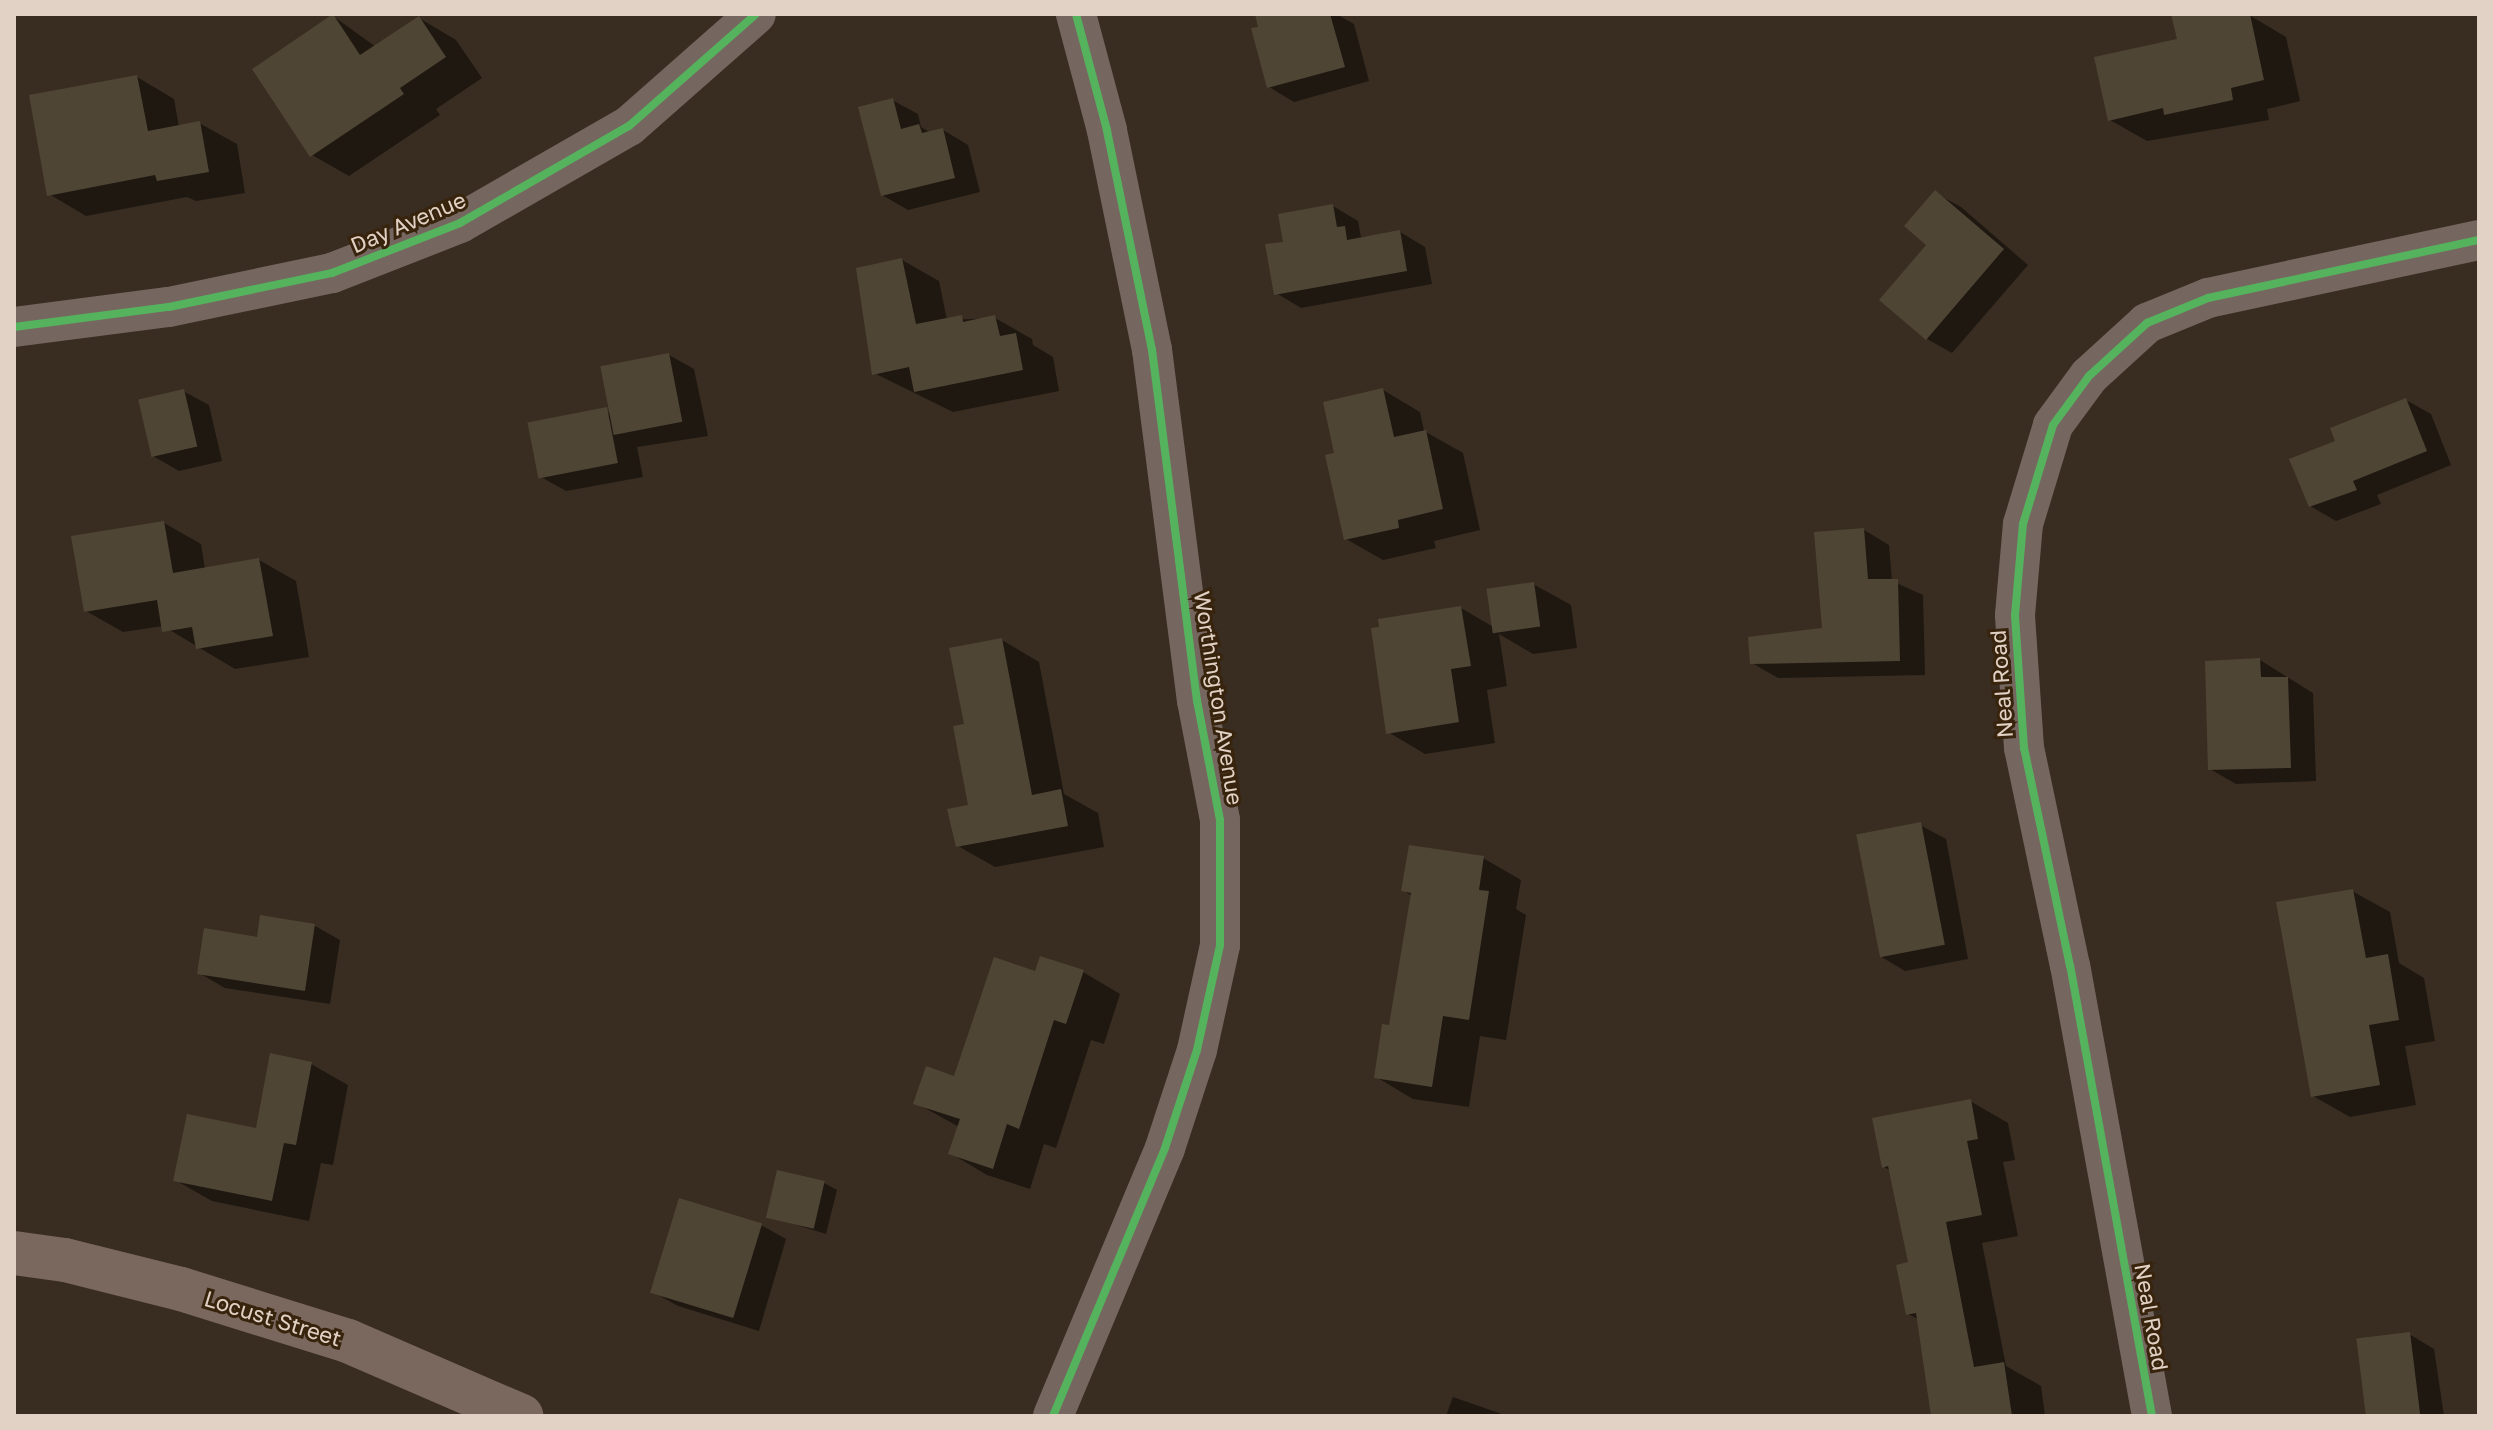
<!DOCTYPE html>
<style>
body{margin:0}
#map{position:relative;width:2493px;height:1430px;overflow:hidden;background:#392d21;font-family:"Golos Text",sans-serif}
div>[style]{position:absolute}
.shadow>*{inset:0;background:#0007}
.building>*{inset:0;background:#4f4535;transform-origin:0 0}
.street>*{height:40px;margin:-20px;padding:0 20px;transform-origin:20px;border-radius:20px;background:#756760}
.secondary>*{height:44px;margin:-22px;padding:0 22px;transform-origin:22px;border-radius:22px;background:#7a685f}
.cycleway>*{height:8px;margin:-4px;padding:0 4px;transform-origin:4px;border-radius:4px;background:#56b35d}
span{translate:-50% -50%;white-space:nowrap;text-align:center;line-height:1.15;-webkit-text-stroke:6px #38230c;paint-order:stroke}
.street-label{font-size:22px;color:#e1d2c5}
.frame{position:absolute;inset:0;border:16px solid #e1d2c5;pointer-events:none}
</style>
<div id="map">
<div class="shadow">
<div style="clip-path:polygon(1257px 14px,1336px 14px,1354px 24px,1369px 81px,1294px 102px,1269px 87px)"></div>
<div style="clip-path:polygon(2194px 14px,2249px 15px,2286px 37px,2300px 101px,2267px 109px,2269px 120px,2147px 141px,2110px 120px,2179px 40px)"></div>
<div style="clip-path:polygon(333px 16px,376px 47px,419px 18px,456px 40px,482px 78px,436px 109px,440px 115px,349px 176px,312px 155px)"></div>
<div style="clip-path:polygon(137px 77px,174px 99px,179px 127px,199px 123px,237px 144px,245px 193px,196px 201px,187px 197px,86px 216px,49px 194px)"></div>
<div style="clip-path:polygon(892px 100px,918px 114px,921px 127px,931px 133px,943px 130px,968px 145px,980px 192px,908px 210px,882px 195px)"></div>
<div style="clip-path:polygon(1935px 193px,1961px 207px,2028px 265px,1952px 353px,1927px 339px)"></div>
<div style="clip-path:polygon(1333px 206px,1358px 221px,1361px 237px,1400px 232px,1425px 247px,1432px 284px,1301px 308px,1276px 293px,1285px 243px)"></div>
<div style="clip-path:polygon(902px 260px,939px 281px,947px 320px,995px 318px,1032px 339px,1033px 345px,1053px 357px,1059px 391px,953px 412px,874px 373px)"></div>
<div style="clip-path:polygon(669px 355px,694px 369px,708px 436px,637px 447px,643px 477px,566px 491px,541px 477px)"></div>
<div style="clip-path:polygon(1383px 390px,1420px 412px,1424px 431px,1463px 453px,1480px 530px,1434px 541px,1436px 548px,1383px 560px,1346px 539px,1337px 455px)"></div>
<div style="clip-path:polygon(183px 391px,209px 405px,222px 461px,179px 471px,153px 456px)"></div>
<div style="clip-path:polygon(2406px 400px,2431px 414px,2451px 465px,2377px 495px,2381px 504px,2336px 521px,2310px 506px,2338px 442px)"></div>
<div style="clip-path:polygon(164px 523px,201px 544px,205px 569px,259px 560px,296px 581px,309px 657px,235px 669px,163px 626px,123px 632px,86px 611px)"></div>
<div style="clip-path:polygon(1864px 530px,1889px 545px,1892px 581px,1923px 595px,1925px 675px,1778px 678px,1752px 663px,1825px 630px)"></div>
<div style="clip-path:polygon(1533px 584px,1571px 605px,1577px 648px,1533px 654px,1499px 634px,1507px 686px,1487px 690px,1495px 743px,1425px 754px,1388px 732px,1461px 608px,1495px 628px)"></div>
<div style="clip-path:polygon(1002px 640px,1039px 662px,1064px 794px,1098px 813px,1104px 847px,995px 867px,958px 846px,970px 807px,966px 726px)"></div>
<div style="clip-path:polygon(2260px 660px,2313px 693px,2316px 781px,2236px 784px,2210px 769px)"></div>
<div style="clip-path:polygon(1920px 825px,1946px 839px,1968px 959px,1905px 971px,1880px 956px)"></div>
<div style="clip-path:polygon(1483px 858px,1521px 880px,1516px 909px,1526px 915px,1506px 1040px,1480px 1036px,1469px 1107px,1413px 1099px,1376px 1077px,1391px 1028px,1412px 896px,1403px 890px)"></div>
<div style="clip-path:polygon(2352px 891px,2390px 912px,2399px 963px,2424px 978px,2435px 1041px,2405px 1046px,2416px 1105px,2350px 1117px,2313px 1096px)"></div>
<div style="clip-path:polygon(315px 926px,340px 940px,330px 1004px,225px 988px,199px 973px,259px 939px)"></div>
<div style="clip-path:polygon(1041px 958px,1083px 972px,1120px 994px,1104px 1044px,1091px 1040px,1056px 1148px,1044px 1144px,1030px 1189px,987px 1175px,950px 1153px,959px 1127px,916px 1103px,955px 1078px,1037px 973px)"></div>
<div style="clip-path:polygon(311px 1064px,348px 1085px,333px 1165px,321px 1163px,309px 1221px,212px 1201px,175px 1180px,257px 1130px)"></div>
<div style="clip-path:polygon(1970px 1101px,2008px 1123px,2015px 1160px,2003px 1162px,2018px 1236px,1982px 1243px,2006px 1366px,2041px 1386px,2045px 1416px,1933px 1416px,1918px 1319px,1908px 1314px,1910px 1264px,1891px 1171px,1884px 1167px)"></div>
<div style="clip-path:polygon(824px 1183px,837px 1190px,826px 1234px,768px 1216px)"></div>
<div style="clip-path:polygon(761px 1225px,786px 1239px,759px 1331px,678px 1306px,653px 1292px)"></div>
<div style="clip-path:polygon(2409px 1334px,2434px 1349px,2444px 1416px,2369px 1416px)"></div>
<div style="clip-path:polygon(1453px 1397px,1499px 1413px,1504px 1416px,1446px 1416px)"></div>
</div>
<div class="building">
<div style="clip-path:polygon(333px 14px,360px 55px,419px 16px,446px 57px,400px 88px,404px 94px,310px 157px,252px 69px)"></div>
<div style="clip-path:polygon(1255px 14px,1330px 14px,1345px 67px,1267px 88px,1251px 28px,1258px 27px)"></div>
<div style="clip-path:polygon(2171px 14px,2250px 14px,2264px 80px,2231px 88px,2233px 100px,2164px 115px,2163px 108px,2108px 121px,2094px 57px,2177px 39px)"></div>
<div style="clip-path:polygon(137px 75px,148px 131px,200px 121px,209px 172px,157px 181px,155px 175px,47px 196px,29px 95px)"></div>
<div style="clip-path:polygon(893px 98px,901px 129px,919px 124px,922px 133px,943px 128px,955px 178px,881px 196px,858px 107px)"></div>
<div style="clip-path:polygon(1935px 190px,2004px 249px,1926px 340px,1879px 300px,1926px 245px,1904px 226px)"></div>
<div style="clip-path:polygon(1333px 204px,1337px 227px,1345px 226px,1347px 240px,1400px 230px,1407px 271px,1274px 295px,1265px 244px,1283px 242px,1278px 214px)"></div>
<div style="clip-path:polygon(902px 258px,916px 324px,962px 315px,963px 322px,995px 315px,1000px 336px,1016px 333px,1023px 370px,914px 392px,909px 367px,872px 375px,856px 268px)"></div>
<div style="left:669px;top:353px;width:70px;height:70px;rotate:79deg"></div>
<div style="clip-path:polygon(1383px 388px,1394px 437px,1426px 430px,1443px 509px,1398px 520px,1399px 528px,1344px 540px,1325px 455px,1334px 453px,1323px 402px)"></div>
<div style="left:184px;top:389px;width:59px;height:47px;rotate:77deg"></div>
<div style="clip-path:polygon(2406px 398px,2427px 451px,2353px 481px,2357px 490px,2309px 507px,2289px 459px,2335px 441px,2330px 428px)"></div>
<div style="left:607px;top:407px;width:57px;height:81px;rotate:79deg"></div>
<div style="clip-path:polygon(164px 521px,173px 573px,259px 558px,273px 636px,196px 649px,192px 627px,162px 632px,157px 600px,84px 612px,71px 536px)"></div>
<div style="clip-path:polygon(1864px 528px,1868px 579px,1898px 579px,1900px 661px,1750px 664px,1748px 637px,1822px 628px,1814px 532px)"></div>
<div style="left:1534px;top:582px;width:45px;height:48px;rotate:82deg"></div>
<div style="clip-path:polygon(1461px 606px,1471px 666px,1451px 669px,1459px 722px,1386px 734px,1371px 628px,1379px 627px,1378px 619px)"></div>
<div style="clip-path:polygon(1002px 638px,1032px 795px,1061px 789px,1068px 826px,956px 847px,947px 809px,968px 805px,953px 726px,964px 724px,949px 648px)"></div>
<div style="clip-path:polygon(2260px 658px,2261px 677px,2288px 677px,2291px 768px,2208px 770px,2205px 661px)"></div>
<div style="left:1921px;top:822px;width:125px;height:66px;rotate:79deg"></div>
<div style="clip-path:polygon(1409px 845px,1484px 856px,1479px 890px,1489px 891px,1469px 1020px,1443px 1016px,1432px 1087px,1374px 1078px,1382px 1024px,1389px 1025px,1411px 893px,1401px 891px)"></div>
<div style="clip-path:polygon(2353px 889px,2366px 958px,2388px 954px,2399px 1020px,2369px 1025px,2380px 1085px,2311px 1097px,2276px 902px)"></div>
<div style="clip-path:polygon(260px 915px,315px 924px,305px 991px,197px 974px,204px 928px,257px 937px)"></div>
<div style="clip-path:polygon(1040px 956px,1084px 970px,1066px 1024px,1054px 1020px,1019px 1129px,1007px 1124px,993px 1169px,948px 1154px,960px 1119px,913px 1104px,926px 1066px,954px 1076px,994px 957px,1035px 971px)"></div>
<div style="clip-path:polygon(270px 1053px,312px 1062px,296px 1145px,284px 1143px,272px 1201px,173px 1181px,187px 1114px,256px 1128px)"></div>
<div style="clip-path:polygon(1971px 1099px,1978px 1139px,1967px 1141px,1982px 1215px,1946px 1222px,1974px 1367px,2004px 1362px,2012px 1416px,1931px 1416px,1916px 1313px,1906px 1315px,1896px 1265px,1908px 1262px,1888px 1166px,1882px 1168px,1872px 1118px)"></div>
<div style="left:777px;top:1170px;width:49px;height:49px;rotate:13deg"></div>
<div style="left:679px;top:1198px;width:87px;height:99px;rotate:17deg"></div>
<div style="left:2410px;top:1332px;width:85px;height:54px;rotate:83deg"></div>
</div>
<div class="street">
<div style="left:14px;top:327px;width:156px;rotate:-7.4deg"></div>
<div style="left:169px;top:307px;width:167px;rotate:-11.8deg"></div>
<div style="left:332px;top:273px;width:137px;rotate:-21.3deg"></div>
<div style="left:460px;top:223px;width:195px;rotate:-29.9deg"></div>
<div style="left:629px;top:126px;width:169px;rotate:-41.4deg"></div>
<div style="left:1053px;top:1416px;width:290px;rotate:-67.3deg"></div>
<div style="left:1165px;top:1148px;width:103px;rotate:-71.9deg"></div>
<div style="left:1197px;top:1050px;width:107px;rotate:-77.6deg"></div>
<div style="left:1220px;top:945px;width:125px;rotate:-90deg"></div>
<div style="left:1220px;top:820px;width:121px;rotate:-100.9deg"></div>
<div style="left:1197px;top:701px;width:354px;rotate:-97.3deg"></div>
<div style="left:1152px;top:350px;width:225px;rotate:-101.6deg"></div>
<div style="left:1107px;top:130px;width:120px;rotate:-105deg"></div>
<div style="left:2152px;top:1416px;width:457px;rotate:-100.3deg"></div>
<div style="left:2070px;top:966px;width:223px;rotate:-101.9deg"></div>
<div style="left:2024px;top:748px;width:133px;rotate:-93.9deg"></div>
<div style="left:2015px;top:615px;width:91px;rotate:-85deg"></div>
<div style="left:2023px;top:524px;width:103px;rotate:-73.1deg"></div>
<div style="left:2053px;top:425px;width:61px;rotate:-53.7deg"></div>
<div style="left:2089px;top:376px;width:79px;rotate:-42.4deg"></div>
<div style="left:2147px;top:323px;width:66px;rotate:-22.3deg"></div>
<div style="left:2208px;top:298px;width:277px;rotate:-12.1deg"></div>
</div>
<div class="secondary">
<div style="left:14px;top:1253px;width:51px;rotate:7.8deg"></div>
<div style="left:65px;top:1260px;width:120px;rotate:14deg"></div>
<div style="left:181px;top:1289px;width:175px;rotate:17.3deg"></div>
<div style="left:348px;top:1341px;width:189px;rotate:23.4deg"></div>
</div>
<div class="cycleway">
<div style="left:14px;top:327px;width:156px;rotate:-7.4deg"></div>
<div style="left:169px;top:307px;width:167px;rotate:-11.8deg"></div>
<div style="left:332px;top:273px;width:137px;rotate:-21.3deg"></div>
<div style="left:460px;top:223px;width:195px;rotate:-29.9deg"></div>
<div style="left:629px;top:126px;width:169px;rotate:-41.4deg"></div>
<div style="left:1053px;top:1416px;width:290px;rotate:-67.3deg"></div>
<div style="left:1165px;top:1148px;width:103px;rotate:-71.9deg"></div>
<div style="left:1197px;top:1050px;width:107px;rotate:-77.6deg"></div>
<div style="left:1220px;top:945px;width:125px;rotate:-90deg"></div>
<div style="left:1220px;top:820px;width:121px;rotate:-100.9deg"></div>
<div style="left:1197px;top:701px;width:354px;rotate:-97.3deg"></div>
<div style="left:1152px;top:350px;width:225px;rotate:-101.6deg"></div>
<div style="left:1107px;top:130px;width:120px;rotate:-105deg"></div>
<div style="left:2152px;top:1416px;width:457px;rotate:-100.3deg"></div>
<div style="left:2070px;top:966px;width:223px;rotate:-101.9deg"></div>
<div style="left:2024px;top:748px;width:133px;rotate:-93.9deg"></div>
<div style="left:2015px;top:615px;width:91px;rotate:-85deg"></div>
<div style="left:2023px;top:524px;width:103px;rotate:-73.1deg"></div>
<div style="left:2053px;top:425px;width:61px;rotate:-53.7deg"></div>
<div style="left:2089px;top:376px;width:79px;rotate:-42.4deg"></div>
<div style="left:2147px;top:323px;width:66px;rotate:-22.3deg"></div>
<div style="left:2208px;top:298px;width:277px;rotate:-12.1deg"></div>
</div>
<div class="street-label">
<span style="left:408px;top:222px;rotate:-23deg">Day Avenue</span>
<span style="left:2001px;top:684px;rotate:-94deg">Neal Road</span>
<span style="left:1219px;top:698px;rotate:81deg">Worthington Avenue</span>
<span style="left:2152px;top:1317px;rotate:80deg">Neal Road</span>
<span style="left:273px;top:1318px;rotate:17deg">Locust Street</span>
</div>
<div class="frame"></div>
</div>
